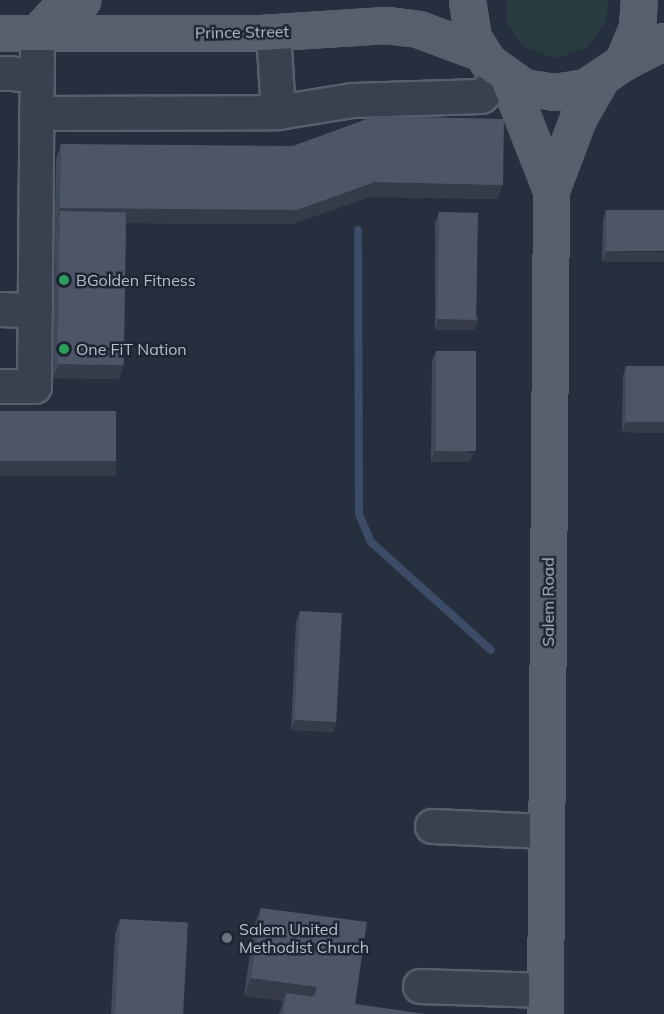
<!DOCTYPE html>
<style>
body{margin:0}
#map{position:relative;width:664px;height:1014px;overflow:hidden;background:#262f3e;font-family:Mulish,sans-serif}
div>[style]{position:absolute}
.green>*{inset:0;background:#283c3f}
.stream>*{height:8px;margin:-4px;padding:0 4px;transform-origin:4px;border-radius:4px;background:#3c4c66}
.roads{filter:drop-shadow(2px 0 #585f6c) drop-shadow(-2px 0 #585f6c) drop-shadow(0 2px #585f6c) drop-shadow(0 -2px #585f6c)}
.minor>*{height:33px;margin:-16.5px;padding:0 16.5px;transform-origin:16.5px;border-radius:16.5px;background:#3a414e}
.major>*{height:33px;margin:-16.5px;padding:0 16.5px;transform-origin:16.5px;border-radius:16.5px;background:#58606e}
.wall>*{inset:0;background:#414a59}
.shaded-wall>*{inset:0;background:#353c48;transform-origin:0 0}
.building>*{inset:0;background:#4c5667;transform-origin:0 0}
.dots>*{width:16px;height:16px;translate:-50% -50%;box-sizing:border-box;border:3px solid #1f2633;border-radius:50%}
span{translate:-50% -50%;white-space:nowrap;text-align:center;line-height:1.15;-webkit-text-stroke:5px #1f2633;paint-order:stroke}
.street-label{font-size:16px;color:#b6bdc9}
.poi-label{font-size:16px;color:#b6bdc9}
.left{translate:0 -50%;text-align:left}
</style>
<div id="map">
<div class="green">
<div style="clip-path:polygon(506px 0,607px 0,608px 6px,606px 22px,587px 48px,556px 58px,526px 48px,515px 36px,507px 23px)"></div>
</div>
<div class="stream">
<div style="left:358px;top:230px;width:284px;rotate:89.8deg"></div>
<div style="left:359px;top:514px;width:30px;rotate:67deg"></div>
<div style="left:371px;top:542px;width:161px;rotate:42deg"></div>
</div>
<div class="roads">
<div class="minor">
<div style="left:0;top:73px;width:36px;rotate:2deg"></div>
<div style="left:278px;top:112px;width:75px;rotate:-9.2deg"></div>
<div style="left:352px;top:100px;width:129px;rotate:-1.8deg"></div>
<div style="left:481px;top:96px;width:29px;rotate:-44deg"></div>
<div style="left:36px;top:113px;width:242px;rotate:-0.2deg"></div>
<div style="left:278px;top:112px;width:80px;rotate:-93.6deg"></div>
<div style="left:0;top:309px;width:35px;rotate:2deg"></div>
<div style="left:0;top:386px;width:34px"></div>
<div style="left:34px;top:386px;width:353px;rotate:-89.5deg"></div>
<div style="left:432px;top:826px;width:114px;rotate:2.5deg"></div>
<div style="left:420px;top:986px;width:125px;rotate:1.8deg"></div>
</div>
<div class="major">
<div style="left:467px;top:0;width:38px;rotate:81deg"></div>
<div style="left:473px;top:38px;width:28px;rotate:58deg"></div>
<div style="left:488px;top:62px;width:43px;rotate:35.5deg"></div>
<div style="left:523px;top:87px;width:32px;rotate:9deg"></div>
<div style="left:555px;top:92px;width:31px;rotate:-9deg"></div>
<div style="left:586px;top:87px;width:45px;rotate:-34deg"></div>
<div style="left:623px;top:62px;width:38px;rotate:-68deg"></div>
<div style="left:637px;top:27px;width:27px;rotate:-86deg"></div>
<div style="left:0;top:33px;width:261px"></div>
<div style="left:261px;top:33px;width:125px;rotate:-3.7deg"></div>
<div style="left:386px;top:25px;width:32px;rotate:7deg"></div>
<div style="left:418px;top:29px;width:66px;rotate:20.4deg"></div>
<div style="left:37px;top:33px;width:33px;rotate:-47deg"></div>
<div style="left:59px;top:9px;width:25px;rotate:-21deg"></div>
<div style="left:623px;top:62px;width:46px;rotate:-27.1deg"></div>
<div style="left:508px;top:80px;width:118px;rotate:68.6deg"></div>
<div style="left:551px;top:190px;width:824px;rotate:90.42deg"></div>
<div style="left:551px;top:190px;width:77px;rotate:-69.4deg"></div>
<div style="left:578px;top:118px;width:46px;rotate:-60.1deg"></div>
</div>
</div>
<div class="wall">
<div style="clip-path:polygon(61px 144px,503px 185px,497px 199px,370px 197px,291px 224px,126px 223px,124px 364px,119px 379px,53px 378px,55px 226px,56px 223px,55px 223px,56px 159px)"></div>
<div style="clip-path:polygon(606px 210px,664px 210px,602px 262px,603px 220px)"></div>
<div style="clip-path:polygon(439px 212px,478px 320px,474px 330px,435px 330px,435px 223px)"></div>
<div style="clip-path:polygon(436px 351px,470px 462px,431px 462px,432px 361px)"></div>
<div style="clip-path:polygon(626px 366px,664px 366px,664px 433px,622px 432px,623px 376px)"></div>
<div style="clip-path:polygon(300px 611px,333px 732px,291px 730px,296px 622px)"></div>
<div style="clip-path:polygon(261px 908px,355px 1004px,425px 1014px,279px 1014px,283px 1001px,244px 996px,254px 926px)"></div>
<div style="clip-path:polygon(120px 919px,184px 1014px,111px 1014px,115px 934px)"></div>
</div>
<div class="shaded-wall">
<div style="clip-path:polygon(375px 182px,503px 185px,497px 199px,370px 197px,291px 224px,60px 223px,60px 211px,56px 223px,55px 223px,60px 208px)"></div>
<div style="clip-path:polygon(606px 251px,664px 252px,664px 262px,602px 262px)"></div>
<div style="clip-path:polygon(438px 319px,478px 320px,474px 330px,435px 330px)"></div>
<div style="clip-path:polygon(59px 364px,124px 364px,119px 379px,53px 378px)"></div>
<div style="clip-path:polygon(626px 422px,664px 422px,664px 433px,622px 432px)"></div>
<div style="clip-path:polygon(435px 451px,474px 452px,470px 462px,431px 462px)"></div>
<div style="left:0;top:461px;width:116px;height:15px"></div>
<div style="clip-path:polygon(295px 720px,337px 722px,333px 732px,291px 730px)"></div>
<div style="clip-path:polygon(251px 978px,317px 987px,310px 1005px,286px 993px,283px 1001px,244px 996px)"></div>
</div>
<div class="building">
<div style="clip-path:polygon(375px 116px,504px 119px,503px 185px,375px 182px,297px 210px,60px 208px,61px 144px,293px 146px)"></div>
<div style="left:606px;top:210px;width:58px;height:41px"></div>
<div style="left:60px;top:211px;width:66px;height:153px;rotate:1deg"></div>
<div style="left:439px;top:212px;width:39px;height:107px;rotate:1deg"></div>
<div style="left:436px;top:351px;width:40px;height:100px"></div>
<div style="left:626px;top:366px;width:38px;height:56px"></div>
<div style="left:0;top:411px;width:116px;height:50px"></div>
<div style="left:300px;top:611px;width:42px;height:109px;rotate:3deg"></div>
<div style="clip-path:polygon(261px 908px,367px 922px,355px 1004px,425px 1014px,283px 1014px,286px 993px,315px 997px,317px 987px,251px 978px)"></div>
<div style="left:120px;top:919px;width:68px;height:95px;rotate:3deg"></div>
</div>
<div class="dots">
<div style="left:64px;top:280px;background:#2e9e5b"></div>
<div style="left:64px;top:349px;background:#2e9e5b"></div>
<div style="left:227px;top:938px;background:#6b7280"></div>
</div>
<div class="street-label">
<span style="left:242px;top:32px;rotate:-1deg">Prince Street</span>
<span style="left:548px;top:602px;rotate:-90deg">Salem Road</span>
</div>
<div class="poi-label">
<span class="left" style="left:76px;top:280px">BGolden Fitness</span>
<span class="left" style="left:76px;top:349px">One FiT Nation</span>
<span class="left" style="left:239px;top:938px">Salem United<br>Methodist Church</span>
</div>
</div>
